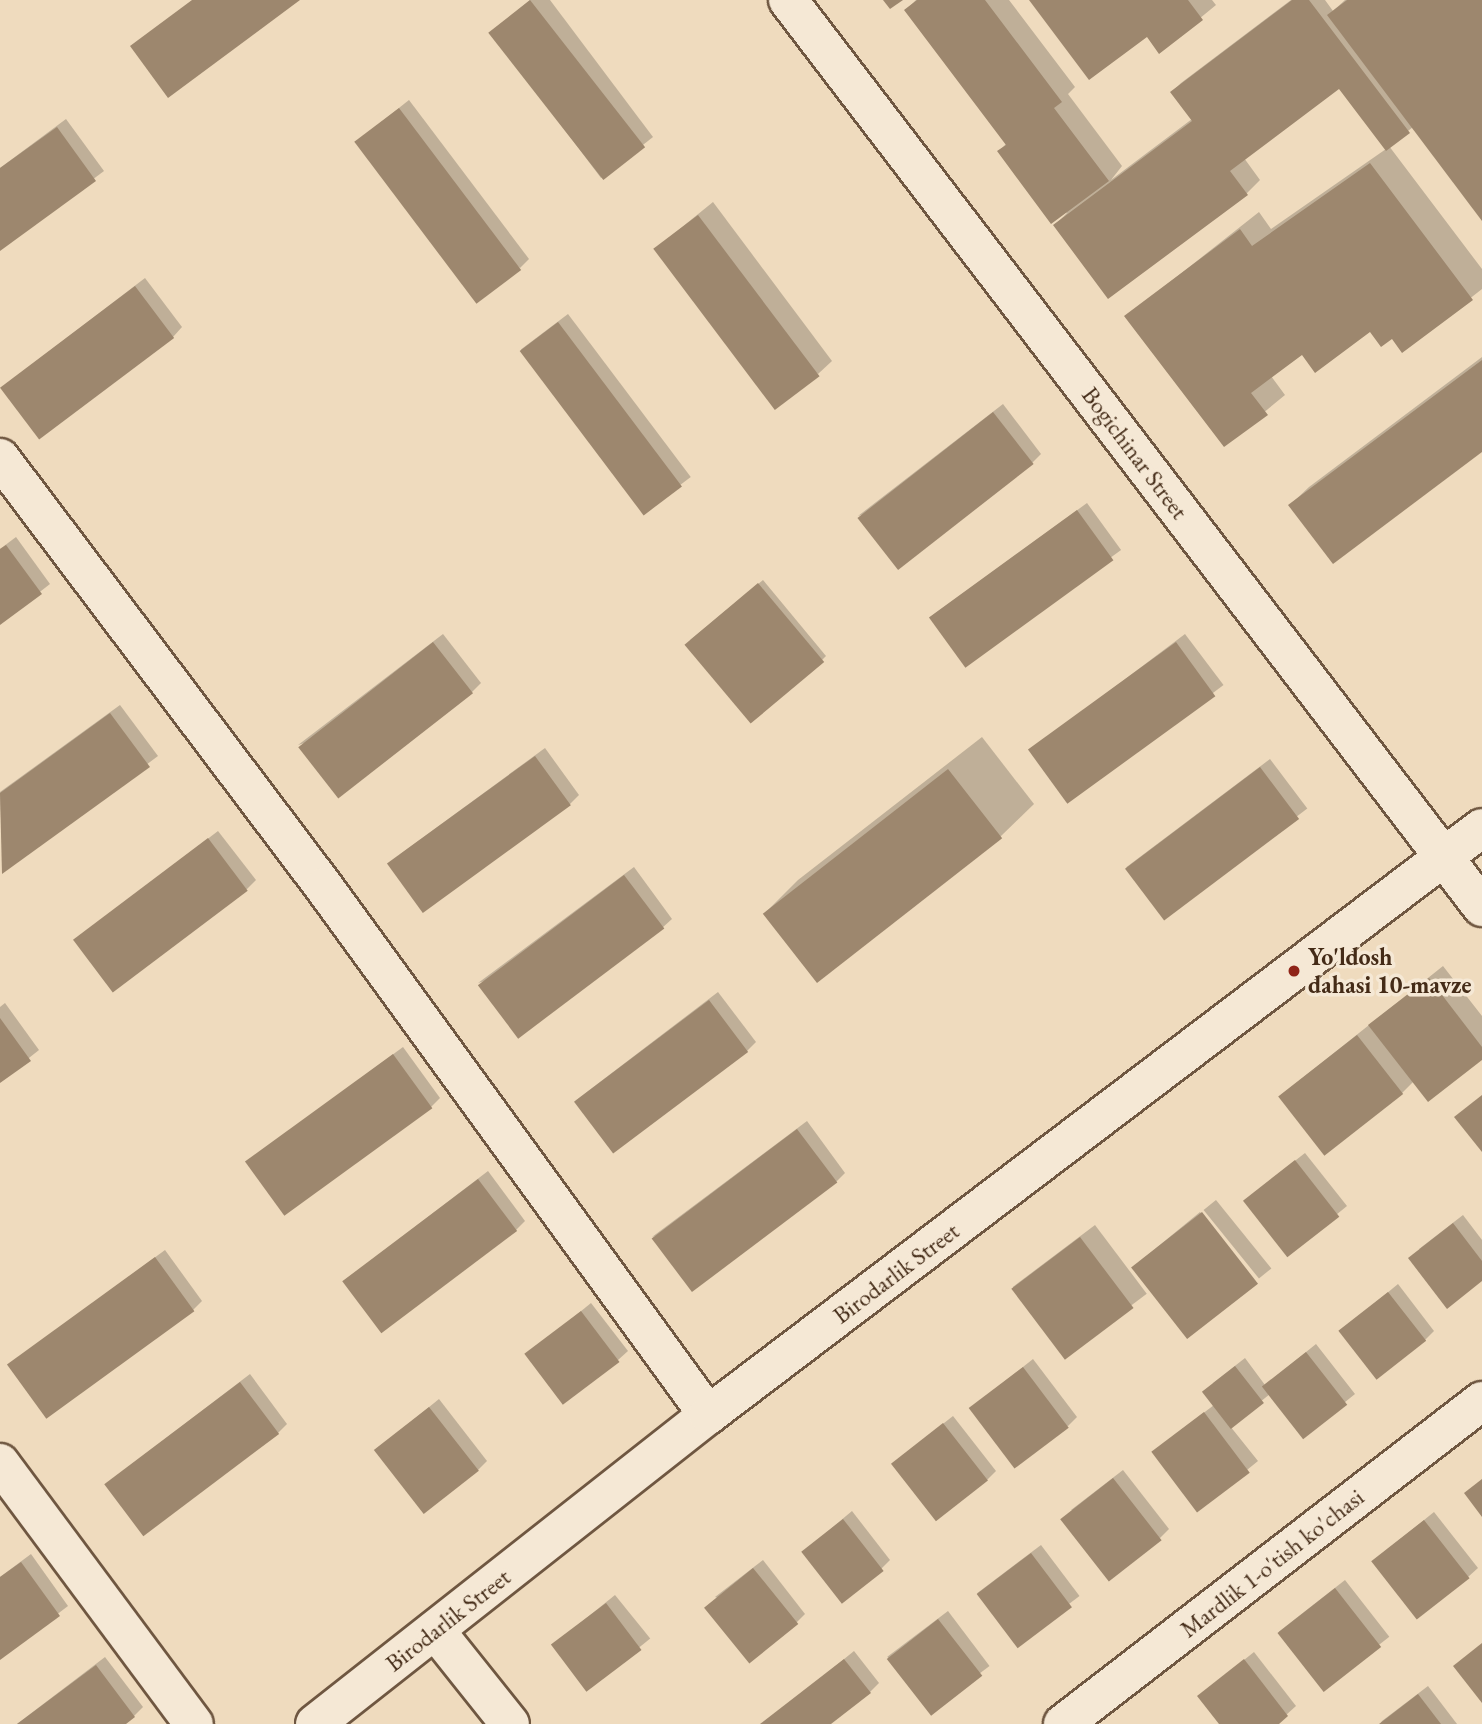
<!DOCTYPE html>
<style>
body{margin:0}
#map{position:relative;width:1482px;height:1724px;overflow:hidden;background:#efdbbe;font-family:"EB Garamond",serif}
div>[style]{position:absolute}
.shadow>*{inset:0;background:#0003;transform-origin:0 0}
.building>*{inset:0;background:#9d876e;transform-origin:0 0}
.roads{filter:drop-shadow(2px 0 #6f5741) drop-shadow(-2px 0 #6f5741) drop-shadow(0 2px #6f5741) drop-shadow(0 -2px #6f5741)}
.minor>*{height:38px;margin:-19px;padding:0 19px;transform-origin:19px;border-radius:19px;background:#f5e8d5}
.dots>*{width:19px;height:19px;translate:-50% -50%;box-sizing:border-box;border:4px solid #f5e8d5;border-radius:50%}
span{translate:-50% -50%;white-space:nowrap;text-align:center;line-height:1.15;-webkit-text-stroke:7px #f5e8d5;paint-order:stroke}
.street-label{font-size:24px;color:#442b17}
.poi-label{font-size:24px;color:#442b17;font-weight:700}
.left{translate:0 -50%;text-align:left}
</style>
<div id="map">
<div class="shadow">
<div style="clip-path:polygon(530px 0,550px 0,653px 137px,601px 178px,491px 32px)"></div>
<div style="clip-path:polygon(916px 0,1009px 0,1075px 87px,1068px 94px,1122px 166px,1111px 180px,1192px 119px,1172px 92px,1181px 83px,1291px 0,1325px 0,1333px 11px,1345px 0,1482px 0,1482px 218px,1413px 127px,1389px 146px,1482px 269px,1482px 289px,1403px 351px,1392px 337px,1370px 330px,1302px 353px,1271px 376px,1285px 395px,1224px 445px,1127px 316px,1259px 212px,1271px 229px,1386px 149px,1340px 87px,1244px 158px,1260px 180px,1246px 194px,1055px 225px,1067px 213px,999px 151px,1007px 143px,906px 10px)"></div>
<div style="clip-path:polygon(1031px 0,1212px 0,1216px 5px,1160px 51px,1147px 35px)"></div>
<div style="clip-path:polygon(409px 100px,529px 259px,520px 268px,356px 142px)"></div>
<div style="clip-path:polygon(66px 119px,104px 171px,0 249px,0 168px)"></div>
<div style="clip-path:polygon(713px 202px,832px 361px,818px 374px,655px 249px)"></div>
<div style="clip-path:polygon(145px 278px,182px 327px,173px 337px,1px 388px)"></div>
<div style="left:568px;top:314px;width:204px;height:59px;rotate:53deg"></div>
<div style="clip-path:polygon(1482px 357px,1482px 450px,1290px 505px,1309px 487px)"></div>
<div style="clip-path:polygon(1003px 404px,1041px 454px,1032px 463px,858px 516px)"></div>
<div style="left:1087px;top:503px;width:58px;height:194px;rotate:54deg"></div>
<div style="clip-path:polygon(16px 537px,50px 584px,0 623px,0 549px)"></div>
<div style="clip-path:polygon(763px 580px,826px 656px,822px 660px,690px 640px)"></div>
<div style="clip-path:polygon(443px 634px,481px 683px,472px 692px,298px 745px)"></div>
<div style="left:1185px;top:634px;width:64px;height:194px;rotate:53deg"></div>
<div style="clip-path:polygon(120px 705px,158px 756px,3px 872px,0 792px)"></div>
<div style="clip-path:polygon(982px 737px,1034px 804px,1000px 837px,765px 913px,798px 880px)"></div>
<div style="clip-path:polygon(545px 748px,579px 795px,570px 804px,399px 855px)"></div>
<div style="left:1270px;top:759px;width:62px;height:180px;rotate:53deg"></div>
<div style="clip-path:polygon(218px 831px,256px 880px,247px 889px,75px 940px)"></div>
<div style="clip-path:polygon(634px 867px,672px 919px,662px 928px,478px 983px)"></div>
<div style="clip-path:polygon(1443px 966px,1482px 1016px,1482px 1058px,1414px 1081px,1402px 1093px,1280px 1096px)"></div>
<div style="clip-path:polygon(718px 992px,756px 1042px,747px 1051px,575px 1101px)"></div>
<div style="clip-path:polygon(5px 1003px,39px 1050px,0 1081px,0 1007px)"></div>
<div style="clip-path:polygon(403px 1047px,440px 1098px,431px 1107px,247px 1162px)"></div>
<div style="clip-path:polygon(807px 1121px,845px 1173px,836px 1182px,652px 1237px)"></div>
<div style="clip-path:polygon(1305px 1153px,1347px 1206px,1287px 1255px,1255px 1192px)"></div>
<div style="clip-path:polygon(488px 1171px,525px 1221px,516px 1230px,344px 1281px)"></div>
<div style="left:1216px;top:1200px;width:88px;height:16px;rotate:51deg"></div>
<div style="clip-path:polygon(1200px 1212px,1256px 1284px,1133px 1267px)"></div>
<div style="clip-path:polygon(1463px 1215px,1482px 1240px,1482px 1279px,1419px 1249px)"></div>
<div style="left:1095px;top:1225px;width:86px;height:103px;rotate:53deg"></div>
<div style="clip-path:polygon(165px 1250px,202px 1301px,193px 1310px,9px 1365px)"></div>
<div style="clip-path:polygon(1398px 1284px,1434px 1331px,1425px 1340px,1341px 1331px)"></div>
<div style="clip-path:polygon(591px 1303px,628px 1351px,618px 1360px,527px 1355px)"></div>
<div style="clip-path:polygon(1316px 1344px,1355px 1394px,1303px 1436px,1270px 1394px,1230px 1426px,1258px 1461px,1199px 1509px,1164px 1443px,1214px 1405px,1213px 1383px,1245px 1358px,1265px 1385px)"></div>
<div style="clip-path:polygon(1033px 1359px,1077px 1417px,1068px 1426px,971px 1408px)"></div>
<div style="clip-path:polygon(250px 1374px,287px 1424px,278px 1433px,106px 1484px)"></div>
<div style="clip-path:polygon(439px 1399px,487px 1461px,478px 1470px,376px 1450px)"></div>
<div style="clip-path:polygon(953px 1416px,996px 1471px,987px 1480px,902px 1456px)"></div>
<div style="clip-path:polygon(1123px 1470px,1169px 1529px,1160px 1538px,1071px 1510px)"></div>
<div style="clip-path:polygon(852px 1511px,890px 1560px,881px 1569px,803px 1552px)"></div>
<div style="clip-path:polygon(1434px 1512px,1478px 1568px,1468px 1577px,1373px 1561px)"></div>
<div style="left:1041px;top:1545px;width:64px;height:80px;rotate:53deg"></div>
<div style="clip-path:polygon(31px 1554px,68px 1606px,0 1658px,0 1577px)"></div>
<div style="clip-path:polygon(763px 1560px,805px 1614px,796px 1623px,715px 1597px)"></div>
<div style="left:1345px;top:1580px;width:72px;height:84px;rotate:52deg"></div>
<div style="left:615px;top:1595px;width:56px;height:80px;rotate:51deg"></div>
<div style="left:948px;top:1611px;width:69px;height:76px;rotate:53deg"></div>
<div style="clip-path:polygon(854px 1651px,879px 1683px,870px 1692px,828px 1724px,764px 1724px)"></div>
<div style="clip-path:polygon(1254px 1652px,1296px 1706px,1276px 1724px,1222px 1724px,1199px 1696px)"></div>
<div style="clip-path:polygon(105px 1657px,143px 1707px,134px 1716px,123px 1724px,17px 1724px)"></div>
<div style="clip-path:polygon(1428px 1686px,1457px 1724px,1380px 1724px,1382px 1721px)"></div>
</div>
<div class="building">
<div style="clip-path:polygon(192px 0,300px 0,168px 98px,130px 46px)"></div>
<div style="left:530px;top:0;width:187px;height:53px;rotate:52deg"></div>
<div style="clip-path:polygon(883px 0,903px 0,890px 9px)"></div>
<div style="clip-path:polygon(917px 0,985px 0,1062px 102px,1054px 108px,1109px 181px,1051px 224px,997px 151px,1006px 145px,904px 10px)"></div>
<div style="clip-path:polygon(1029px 0,1188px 0,1203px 20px,1159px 54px,1147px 37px,1089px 80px)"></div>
<div style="clip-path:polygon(1292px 0,1309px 0,1410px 133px,1386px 151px,1339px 89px,1230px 171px,1248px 195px,1108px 299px,1053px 225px,1192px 121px,1170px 92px)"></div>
<div style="clip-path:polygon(1347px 0,1482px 0,1482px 221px,1327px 15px)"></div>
<div style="left:399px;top:108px;width:203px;height:56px;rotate:53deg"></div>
<div style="clip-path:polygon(57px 127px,96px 181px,0 251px,0 168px)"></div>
<div style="clip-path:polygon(1370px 163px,1473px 300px,1402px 353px,1392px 339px,1381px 347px,1370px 332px,1315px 373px,1302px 355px,1251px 393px,1268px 415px,1224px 447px,1124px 316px,1240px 229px,1252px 246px)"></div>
<div style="left:698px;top:215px;width:202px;height:56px;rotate:53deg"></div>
<div style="left:135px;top:286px;width:65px;height:169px;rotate:53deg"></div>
<div style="left:558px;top:322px;width:206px;height:48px;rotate:53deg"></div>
<div style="clip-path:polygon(1482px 360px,1482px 452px,1333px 564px,1288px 505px)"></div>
<div style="left:993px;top:412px;width:66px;height:172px;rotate:52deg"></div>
<div style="left:1077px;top:510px;width:62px;height:183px;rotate:54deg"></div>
<div style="clip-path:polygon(6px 545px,42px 594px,0 625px,0 549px)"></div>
<div style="left:758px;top:583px;width:103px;height:96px;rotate:50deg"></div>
<div style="left:433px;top:642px;width:65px;height:171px;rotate:52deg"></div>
<div style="left:1176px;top:642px;width:67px;height:183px;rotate:54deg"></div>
<div style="clip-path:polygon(110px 713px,150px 767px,2px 874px,0 793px)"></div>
<div style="left:535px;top:756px;width:61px;height:183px;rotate:54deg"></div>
<div style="left:1260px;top:767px;width:65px;height:169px;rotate:53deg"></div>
<div style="left:948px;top:769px;width:88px;height:235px;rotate:52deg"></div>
<div style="left:208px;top:838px;width:66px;height:169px;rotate:53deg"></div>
<div style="left:624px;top:875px;width:67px;height:183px;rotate:53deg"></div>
<div style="clip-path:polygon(1429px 978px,1482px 1047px,1482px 1060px,1428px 1102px,1368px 1025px)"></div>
<div style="left:709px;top:1000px;width:65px;height:169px;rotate:53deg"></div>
<div style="clip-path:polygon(0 1018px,31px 1061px,0 1083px)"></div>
<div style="left:1357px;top:1035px;width:75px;height:100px;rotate:52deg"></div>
<div style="left:393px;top:1054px;width:67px;height:183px;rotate:54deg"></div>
<div style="clip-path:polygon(1482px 1095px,1482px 1152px,1454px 1117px)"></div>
<div style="left:797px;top:1129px;width:67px;height:182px;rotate:53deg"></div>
<div style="left:1295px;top:1160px;width:72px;height:66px;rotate:52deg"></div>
<div style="left:478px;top:1179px;width:65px;height:170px;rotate:53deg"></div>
<div style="left:1202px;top:1212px;width:91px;height:90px;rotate:52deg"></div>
<div style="clip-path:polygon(1453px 1223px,1482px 1261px,1482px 1281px,1447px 1309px,1408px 1258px)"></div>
<div style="left:1080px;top:1237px;width:89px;height:86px;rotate:53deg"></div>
<div style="left:155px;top:1257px;width:67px;height:183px;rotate:54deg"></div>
<div style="left:1388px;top:1292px;width:62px;height:63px;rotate:52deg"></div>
<div style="left:581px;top:1311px;width:64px;height:71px;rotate:53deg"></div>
<div style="left:1306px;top:1352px;width:67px;height:56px;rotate:52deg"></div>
<div style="left:1235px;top:1366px;width:47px;height:42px;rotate:52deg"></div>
<div style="left:1023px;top:1367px;width:76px;height:68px;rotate:53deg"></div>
<div style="left:240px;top:1382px;width:65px;height:170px;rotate:53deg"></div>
<div style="left:429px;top:1407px;width:81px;height:70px;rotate:52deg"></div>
<div style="left:1204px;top:1412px;width:76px;height:66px;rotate:53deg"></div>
<div style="left:943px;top:1423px;width:73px;height:66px;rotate:52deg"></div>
<div style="left:1113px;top:1478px;width:79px;height:67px;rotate:52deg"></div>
<div style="clip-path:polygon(1482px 1479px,1482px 1517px,1464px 1493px)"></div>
<div style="left:843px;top:1519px;width:66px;height:53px;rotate:52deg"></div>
<div style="left:1424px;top:1520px;width:74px;height:67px;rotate:52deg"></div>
<div style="left:1031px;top:1553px;width:68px;height:68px;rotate:53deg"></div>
<div style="clip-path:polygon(21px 1562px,60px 1616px,0 1660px,0 1577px)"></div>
<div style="left:753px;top:1568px;width:72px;height:63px;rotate:51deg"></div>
<div style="left:1335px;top:1588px;width:75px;height:73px;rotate:52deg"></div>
<div style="left:606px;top:1603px;width:59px;height:69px;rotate:53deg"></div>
<div style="left:938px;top:1619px;width:72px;height:65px;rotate:52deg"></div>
<div style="clip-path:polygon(1482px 1643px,1482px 1703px,1453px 1666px)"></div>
<div style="clip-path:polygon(844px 1659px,871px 1693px,831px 1724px,760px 1724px)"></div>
<div style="clip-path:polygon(1244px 1659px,1288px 1716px,1279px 1724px,1219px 1724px,1197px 1696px)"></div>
<div style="clip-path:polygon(96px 1665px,135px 1717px,126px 1724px,17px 1724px)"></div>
<div style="clip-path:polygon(1418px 1694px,1441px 1724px,1379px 1724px)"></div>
</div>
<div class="roads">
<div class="minor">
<div style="left:788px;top:0;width:1142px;rotate:52.58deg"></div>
<div style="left:0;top:458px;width:538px;rotate:52.94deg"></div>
<div style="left:324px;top:887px;width:653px;rotate:53.97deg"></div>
<div style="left:0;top:1463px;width:325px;rotate:53.4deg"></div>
<div style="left:435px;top:1630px;width:120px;rotate:51.4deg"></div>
<div style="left:315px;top:1724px;width:500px;rotate:-38.2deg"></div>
<div style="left:708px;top:1415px;width:971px;rotate:-37.18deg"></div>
<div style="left:1063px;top:1724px;width:529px;rotate:-37.63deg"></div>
</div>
</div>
<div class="dots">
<div style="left:1294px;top:971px;background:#8f2418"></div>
</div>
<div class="street-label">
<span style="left:1135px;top:453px;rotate:53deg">Bogichinar Street</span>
<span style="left:896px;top:1273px;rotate:-37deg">Birodarlik Street</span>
<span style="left:1272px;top:1563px;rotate:-38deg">Mardlik 1-o'tish ko'chasi</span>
<span style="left:448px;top:1620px;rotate:-38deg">Birodarlik Street</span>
</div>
<div class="poi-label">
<span class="left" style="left:1308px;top:971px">Yo'ldosh<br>dahasi 10-mavze</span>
</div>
</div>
